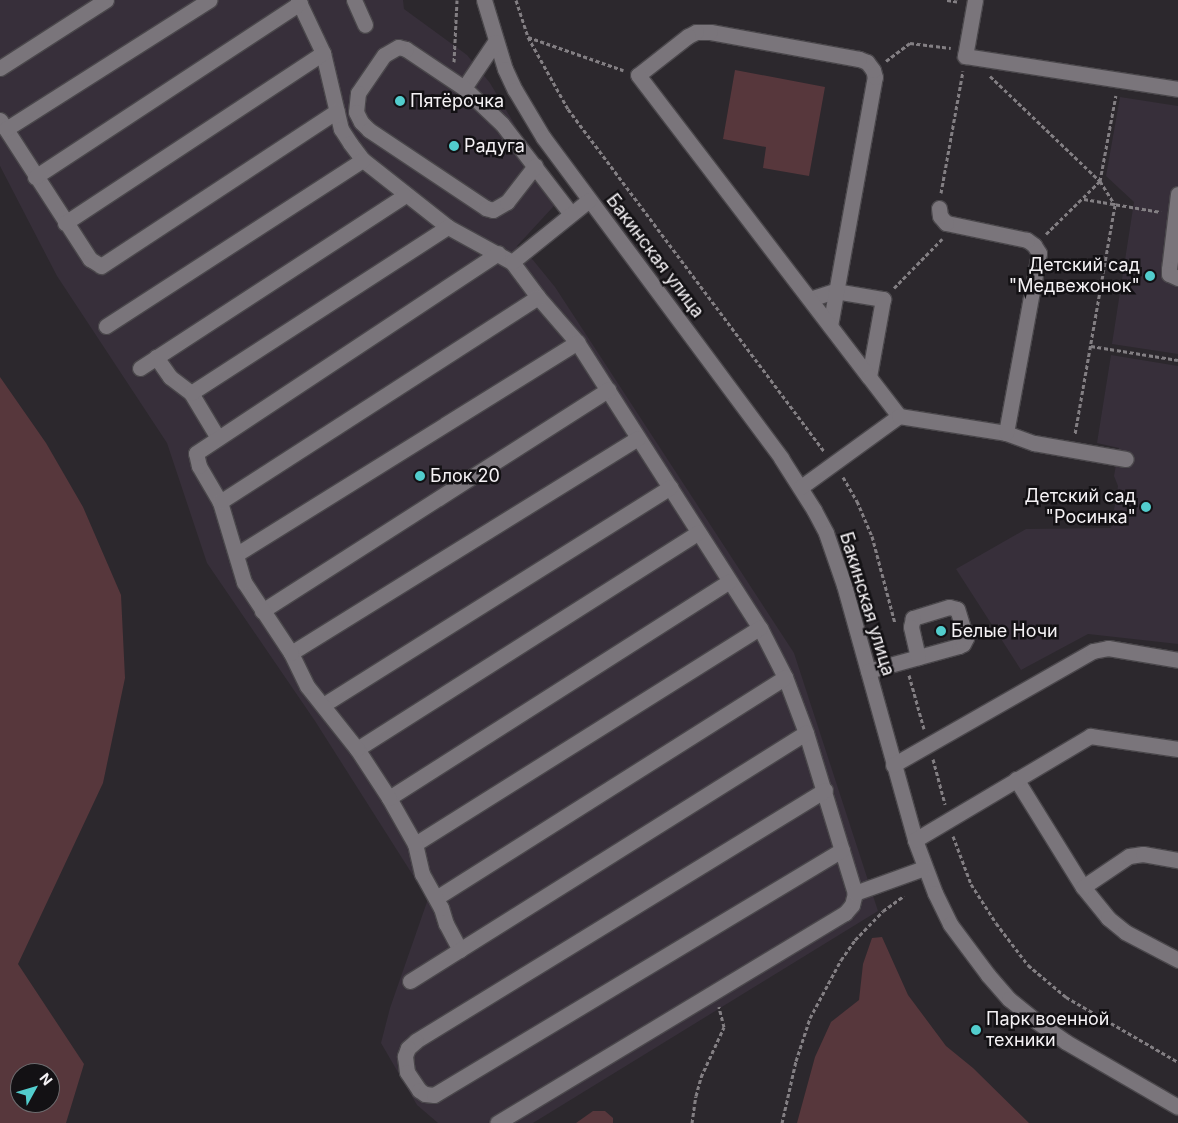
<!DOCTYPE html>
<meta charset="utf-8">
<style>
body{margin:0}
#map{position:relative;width:1178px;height:1123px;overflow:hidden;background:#2c282d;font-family:Inter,sans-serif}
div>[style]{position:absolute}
.built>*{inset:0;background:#372f3a}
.green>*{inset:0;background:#57373c}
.path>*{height:3px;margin-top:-1.5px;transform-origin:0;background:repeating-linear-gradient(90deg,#837f83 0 4px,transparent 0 6.5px)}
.roads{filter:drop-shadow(1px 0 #4a474b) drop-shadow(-1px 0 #4a474b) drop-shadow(0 1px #4a474b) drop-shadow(0 -1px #4a474b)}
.minor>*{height:15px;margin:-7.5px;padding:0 7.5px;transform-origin:7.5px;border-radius:7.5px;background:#7a757b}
.dots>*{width:14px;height:14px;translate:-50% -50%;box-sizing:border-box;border:2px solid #131114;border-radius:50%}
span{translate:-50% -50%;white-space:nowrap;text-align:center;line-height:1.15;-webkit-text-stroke:5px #131114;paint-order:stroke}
.poi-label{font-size:18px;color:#f5f2f5}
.left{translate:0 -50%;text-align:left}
.right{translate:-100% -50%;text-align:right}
.street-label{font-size:18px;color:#f5f2f5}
.north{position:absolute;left:10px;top:1063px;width:50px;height:50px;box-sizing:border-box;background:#131114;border:1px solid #6d6b6e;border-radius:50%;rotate:51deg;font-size:14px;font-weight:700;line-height:20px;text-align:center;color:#f5f2f5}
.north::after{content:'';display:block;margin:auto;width:18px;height:22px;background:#52cdcd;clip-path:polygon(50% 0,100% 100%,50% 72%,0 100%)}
</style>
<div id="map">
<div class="built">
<div style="clip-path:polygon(0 0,403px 0,404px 9px,467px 55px,490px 83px,525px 142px,564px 195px,517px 246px,533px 260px,555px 287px,794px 653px,878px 911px,533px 1123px,438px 1123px,417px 1105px,381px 1043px,390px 1008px,428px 899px,315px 721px,207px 563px,167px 443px,57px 276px,0 166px)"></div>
<div style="clip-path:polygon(1120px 97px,1178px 106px,1178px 354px,1112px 344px,1134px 202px,1106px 176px)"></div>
<div style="clip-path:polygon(1111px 355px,1178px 366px,1178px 644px,1088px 634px,1021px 670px,956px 569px,1026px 529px,1111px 528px,1118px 486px,1114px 476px,1119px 448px,1097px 443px)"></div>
</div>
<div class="green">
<div style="clip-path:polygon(735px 70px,825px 87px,809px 176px,763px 168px,766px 147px,723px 139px)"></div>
<div style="clip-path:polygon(evenodd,0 377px,46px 443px,83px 507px,121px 595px,125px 678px,103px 783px,18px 964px,84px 1064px,66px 1123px,0 1123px,0 377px,20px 1073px,50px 1073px,50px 1103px,20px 1103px,20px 1073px)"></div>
<div style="clip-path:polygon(882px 937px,908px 995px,946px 1046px,973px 1068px,1029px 1123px,797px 1123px,815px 1057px,831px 1022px,859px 1000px,863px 964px,872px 938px)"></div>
<div style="clip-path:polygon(593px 1111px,605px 1111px,613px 1118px,613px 1123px,576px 1123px)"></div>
</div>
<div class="path">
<div style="left:516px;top:0;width:39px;rotate:72deg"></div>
<div style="left:528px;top:37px;width:82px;rotate:60.9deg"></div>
<div style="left:568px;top:109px;width:427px;rotate:53.2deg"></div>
<div style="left:947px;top:0;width:12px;rotate:9deg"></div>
<div style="left:528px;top:37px;width:101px;rotate:19.2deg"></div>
<div style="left:886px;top:61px;width:30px;rotate:-37deg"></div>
<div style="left:910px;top:43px;width:41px;rotate:7deg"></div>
<div style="left:454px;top:62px;width:62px;rotate:-87.2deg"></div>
<div style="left:990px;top:76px;width:152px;rotate:43.7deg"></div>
<div style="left:1100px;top:181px;width:28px;rotate:58deg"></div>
<div style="left:1115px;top:205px;width:233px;rotate:99.9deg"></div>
<div style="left:941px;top:193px;width:124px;rotate:-79.8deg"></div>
<div style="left:1084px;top:199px;width:78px;rotate:9.6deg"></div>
<div style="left:1046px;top:234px;width:76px;rotate:-44.5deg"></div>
<div style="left:1100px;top:181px;width:87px;rotate:-79.5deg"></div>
<div style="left:894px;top:288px;width:69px;rotate:-45.6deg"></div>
<div style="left:1091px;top:346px;width:88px;rotate:9.1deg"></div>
<div style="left:843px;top:477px;width:28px;rotate:60deg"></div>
<div style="left:857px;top:501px;width:38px;rotate:67deg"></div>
<div style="left:872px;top:536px;width:90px;rotate:75.2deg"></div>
<div style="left:909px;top:675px;width:56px;rotate:74.5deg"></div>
<div style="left:933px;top:759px;width:47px;rotate:75.1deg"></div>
<div style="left:953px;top:836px;width:51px;rotate:69.4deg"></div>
<div style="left:971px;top:884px;width:46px;rotate:57.3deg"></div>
<div style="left:996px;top:923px;width:53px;rotate:52.7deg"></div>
<div style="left:1028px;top:965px;width:50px;rotate:40.1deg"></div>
<div style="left:1066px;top:997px;width:129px;rotate:30.1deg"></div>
<div style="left:692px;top:1123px;width:27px;rotate:-82deg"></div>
<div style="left:696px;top:1096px;width:20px;rotate:-75deg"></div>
<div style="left:701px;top:1077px;width:55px;rotate:-65.3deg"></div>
<div style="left:724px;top:1027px;width:21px;rotate:-104deg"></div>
<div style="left:782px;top:1123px;width:64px;rotate:-77.3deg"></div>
<div style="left:796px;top:1061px;width:45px;rotate:-72deg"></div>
<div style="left:810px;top:1018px;width:66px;rotate:-61.9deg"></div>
<div style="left:841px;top:960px;width:24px;rotate:-55deg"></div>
<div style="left:855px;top:940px;width:40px;rotate:-46deg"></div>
<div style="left:883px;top:911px;width:26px;rotate:-36deg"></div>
</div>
<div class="roads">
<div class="minor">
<div style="left:298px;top:0;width:59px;rotate:64.7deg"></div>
<div style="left:323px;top:53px;width:78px;rotate:76.7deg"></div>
<div style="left:341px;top:129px;width:17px;rotate:57deg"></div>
<div style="left:350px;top:143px;width:21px;rotate:53deg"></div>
<div style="left:363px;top:160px;width:108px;rotate:38.2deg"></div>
<div style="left:448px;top:227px;width:73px;rotate:28.7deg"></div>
<div style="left:512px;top:262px;width:44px;rotate:53.4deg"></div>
<div style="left:538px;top:297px;width:60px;rotate:49.1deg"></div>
<div style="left:577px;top:342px;width:340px;rotate:57.4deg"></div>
<div style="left:760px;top:628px;width:55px;rotate:63deg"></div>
<div style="left:785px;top:677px;width:60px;rotate:69.4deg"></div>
<div style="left:806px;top:733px;width:167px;rotate:73deg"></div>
<div style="left:855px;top:893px;width:12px;rotate:104deg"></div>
<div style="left:852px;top:905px;width:11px;rotate:131deg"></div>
<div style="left:845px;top:913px;width:406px;rotate:148.9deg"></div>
<div style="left:354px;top:0;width:27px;rotate:66deg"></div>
<div style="left:484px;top:0;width:72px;rotate:73.1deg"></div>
<div style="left:505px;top:69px;width:23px;rotate:65deg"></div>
<div style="left:515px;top:90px;width:55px;rotate:59.2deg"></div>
<div style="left:543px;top:137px;width:400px;rotate:53.4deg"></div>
<div style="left:781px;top:458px;width:62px;rotate:57.6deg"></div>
<div style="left:814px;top:510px;width:26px;rotate:62deg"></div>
<div style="left:826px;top:533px;width:55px;rotate:70.9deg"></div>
<div style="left:844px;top:585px;width:265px;rotate:74.4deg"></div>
<div style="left:915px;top:840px;width:57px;rotate:69.3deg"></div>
<div style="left:935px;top:893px;width:34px;rotate:64deg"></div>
<div style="left:950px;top:924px;width:64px;rotate:53.3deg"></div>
<div style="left:988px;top:975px;width:32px;rotate:49deg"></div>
<div style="left:1009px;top:999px;width:35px;rotate:39deg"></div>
<div style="left:1036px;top:1021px;width:37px;rotate:35deg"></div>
<div style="left:1066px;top:1042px;width:129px;rotate:30.1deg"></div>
<div style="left:975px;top:0;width:57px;rotate:100.1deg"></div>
<div style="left:965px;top:56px;width:216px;rotate:8.8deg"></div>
<div style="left:495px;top:42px;width:55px;rotate:124deg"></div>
<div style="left:464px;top:88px;width:52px;rotate:43.5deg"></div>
<div style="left:502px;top:124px;width:113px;rotate:52.5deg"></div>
<div style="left:0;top:68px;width:126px;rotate:-32.7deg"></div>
<div style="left:464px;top:88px;width:70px;rotate:-146.1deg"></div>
<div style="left:406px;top:49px;width:8px;rotate:-166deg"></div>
<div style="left:398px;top:47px;width:16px;rotate:150deg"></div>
<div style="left:384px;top:55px;width:46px;rotate:124.4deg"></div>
<div style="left:358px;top:93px;width:19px;rotate:96deg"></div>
<div style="left:356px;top:112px;width:11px;rotate:63deg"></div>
<div style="left:361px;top:122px;width:11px;rotate:45deg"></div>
<div style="left:369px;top:130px;width:141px;rotate:33.7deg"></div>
<div style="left:486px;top:208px;width:7px;rotate:16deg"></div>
<div style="left:493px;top:210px;width:16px;rotate:-30deg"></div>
<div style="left:507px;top:202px;width:46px;rotate:-52.1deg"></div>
<div style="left:0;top:120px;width:166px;rotate:57.1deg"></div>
<div style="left:90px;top:259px;width:13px;rotate:32deg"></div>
<div style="left:101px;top:266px;width:282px;rotate:-33.3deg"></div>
<div style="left:6px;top:129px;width:241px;rotate:-32.4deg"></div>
<div style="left:35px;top:177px;width:317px;rotate:-33.3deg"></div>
<div style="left:1178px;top:194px;width:76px;rotate:96.8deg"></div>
<div style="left:1169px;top:269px;width:5px;rotate:90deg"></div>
<div style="left:1169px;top:274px;width:10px;rotate:24deg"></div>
<div style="left:65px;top:223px;width:309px;rotate:-33.4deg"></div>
<div style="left:512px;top:262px;width:99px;rotate:-38.8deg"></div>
<div style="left:810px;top:299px;width:26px;rotate:-18deg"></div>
<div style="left:835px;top:291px;width:49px;rotate:9.5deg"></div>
<div style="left:883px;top:299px;width:79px;rotate:100.2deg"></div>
<div style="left:106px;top:326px;width:306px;rotate:-32.9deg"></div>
<div style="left:830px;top:326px;width:253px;rotate:-79.8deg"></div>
<div style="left:875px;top:77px;width:7px;rotate:-106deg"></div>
<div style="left:873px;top:70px;width:10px;rotate:-127deg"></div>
<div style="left:867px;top:62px;width:9px;rotate:-159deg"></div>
<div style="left:859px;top:59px;width:151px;rotate:-169.7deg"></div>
<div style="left:710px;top:32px;width:14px;rotate:180deg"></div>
<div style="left:696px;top:32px;width:9px;rotate:153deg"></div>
<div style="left:688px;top:36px;width:63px;rotate:142deg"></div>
<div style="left:638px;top:75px;width:380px;rotate:52.6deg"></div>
<div style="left:869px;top:377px;width:49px;rotate:52.4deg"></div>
<div style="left:156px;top:357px;width:24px;rotate:55deg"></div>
<div style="left:170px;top:377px;width:26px;rotate:37deg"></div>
<div style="left:140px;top:368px;width:316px;rotate:-33.1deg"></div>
<div style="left:1006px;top:433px;width:30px;rotate:20deg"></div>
<div style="left:1034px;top:443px;width:93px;rotate:9.9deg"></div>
<div style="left:218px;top:438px;width:52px;rotate:-121deg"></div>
<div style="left:191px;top:393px;width:306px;rotate:-32.9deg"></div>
<div style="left:801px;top:487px;width:121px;rotate:-35.9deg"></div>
<div style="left:899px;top:416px;width:108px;rotate:9deg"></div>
<div style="left:1006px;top:433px;width:183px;rotate:-79.6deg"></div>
<div style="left:1039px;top:253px;width:9px;rotate:-122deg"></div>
<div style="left:1034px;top:245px;width:9px;rotate:-144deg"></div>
<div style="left:1027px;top:240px;width:83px;rotate:-168.1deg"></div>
<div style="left:946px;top:223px;width:9px;rotate:-131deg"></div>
<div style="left:940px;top:216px;width:8px;rotate:-97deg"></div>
<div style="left:220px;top:502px;width:42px;rotate:-120.3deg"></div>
<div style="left:199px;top:466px;width:13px;rotate:-103deg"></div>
<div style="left:196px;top:453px;width:362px;rotate:-33.5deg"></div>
<div style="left:237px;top:554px;width:401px;rotate:-31.9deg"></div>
<div style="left:262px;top:611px;width:411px;rotate:-32.6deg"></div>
<div style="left:291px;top:653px;width:408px;rotate:-31.8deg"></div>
<div style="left:868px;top:671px;width:94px;rotate:-15.4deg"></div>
<div style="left:959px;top:646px;width:4px;rotate:-27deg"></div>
<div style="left:963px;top:644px;width:7px;rotate:-63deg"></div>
<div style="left:966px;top:638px;width:30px;rotate:-107deg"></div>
<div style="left:957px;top:609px;width:8px;rotate:-166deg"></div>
<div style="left:949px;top:607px;width:38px;rotate:163deg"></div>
<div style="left:913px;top:618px;width:9px;rotate:103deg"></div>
<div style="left:911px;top:627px;width:31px;rotate:77deg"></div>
<div style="left:323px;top:705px;width:410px;rotate:-32.1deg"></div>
<div style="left:357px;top:749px;width:404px;rotate:-32.4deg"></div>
<div style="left:893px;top:765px;width:230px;rotate:-29.7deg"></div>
<div style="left:1093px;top:651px;width:15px;rotate:-11deg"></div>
<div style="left:1108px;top:648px;width:71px;rotate:9.7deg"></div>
<div style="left:1016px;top:779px;width:127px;rotate:58.2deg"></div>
<div style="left:1083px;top:887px;width:40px;rotate:51deg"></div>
<div style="left:1108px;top:918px;width:22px;rotate:39deg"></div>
<div style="left:1125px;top:932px;width:60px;rotate:27.8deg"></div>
<div style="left:825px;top:790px;width:480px;rotate:148.5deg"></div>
<div style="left:416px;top:1041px;width:11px;rotate:139deg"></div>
<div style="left:408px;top:1048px;width:9px;rotate:111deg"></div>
<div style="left:405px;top:1056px;width:16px;rotate:83deg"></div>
<div style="left:407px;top:1072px;width:22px;rotate:56deg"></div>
<div style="left:419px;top:1090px;width:7px;rotate:34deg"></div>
<div style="left:425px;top:1094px;width:9px;rotate:6deg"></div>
<div style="left:434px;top:1095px;width:476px;rotate:-31deg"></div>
<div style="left:389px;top:798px;width:403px;rotate:-32.5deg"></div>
<div style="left:915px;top:840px;width:204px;rotate:-30.7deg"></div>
<div style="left:1090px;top:736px;width:89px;rotate:8.4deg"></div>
<div style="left:415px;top:844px;width:407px;rotate:-32.1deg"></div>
<div style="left:1083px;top:887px;width:55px;rotate:-34deg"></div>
<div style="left:1129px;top:856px;width:14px;rotate:-8deg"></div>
<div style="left:1143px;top:854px;width:36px;rotate:10deg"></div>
<div style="left:855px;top:893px;width:73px;rotate:-19.9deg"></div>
<div style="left:436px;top:898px;width:413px;rotate:-32.3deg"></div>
<div style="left:460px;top:950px;width:30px;rotate:-118deg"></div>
<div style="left:446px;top:924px;width:17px;rotate:-107deg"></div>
<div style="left:441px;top:908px;width:39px;rotate:-119deg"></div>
<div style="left:422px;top:874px;width:31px;rotate:-103deg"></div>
<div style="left:415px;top:844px;width:53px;rotate:-119.5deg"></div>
<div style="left:389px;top:798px;width:59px;rotate:-123.1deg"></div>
<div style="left:357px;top:749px;width:80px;rotate:-128.4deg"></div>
<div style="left:307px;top:686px;width:37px;rotate:-116deg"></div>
<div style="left:291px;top:653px;width:85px;rotate:-123.5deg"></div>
<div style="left:244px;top:582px;width:84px;rotate:-106.7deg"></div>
<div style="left:220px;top:502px;width:378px;rotate:-32.8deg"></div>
<div style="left:410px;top:981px;width:467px;rotate:-32.1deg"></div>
</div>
</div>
<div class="dots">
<div style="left:400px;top:101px;background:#52cdcd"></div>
<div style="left:454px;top:146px;background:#52cdcd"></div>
<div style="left:1150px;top:276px;background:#52cdcd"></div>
<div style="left:420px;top:476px;background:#52cdcd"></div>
<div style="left:1146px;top:507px;background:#52cdcd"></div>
<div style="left:941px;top:631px;background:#52cdcd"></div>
<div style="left:976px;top:1030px;background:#52cdcd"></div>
</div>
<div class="poi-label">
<span class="left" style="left:410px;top:101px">Пятёрочка</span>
<span class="left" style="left:464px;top:146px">Радуга</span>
<span class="right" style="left:1140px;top:276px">Детский сад<br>"Медвежонок"</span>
<span class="left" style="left:430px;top:476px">Блок 20</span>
<span class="right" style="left:1136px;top:507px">Детский сад<br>"Росинка"</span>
<span class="left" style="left:951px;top:631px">Белые Ночи</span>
<span class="left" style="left:986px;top:1030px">Парк военной<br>техники</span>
</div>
<div class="street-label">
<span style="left:655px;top:256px;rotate:53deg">Бакинская улица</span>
<span style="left:867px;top:604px;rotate:73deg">Бакинская улица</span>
</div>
<div class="north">N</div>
</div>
